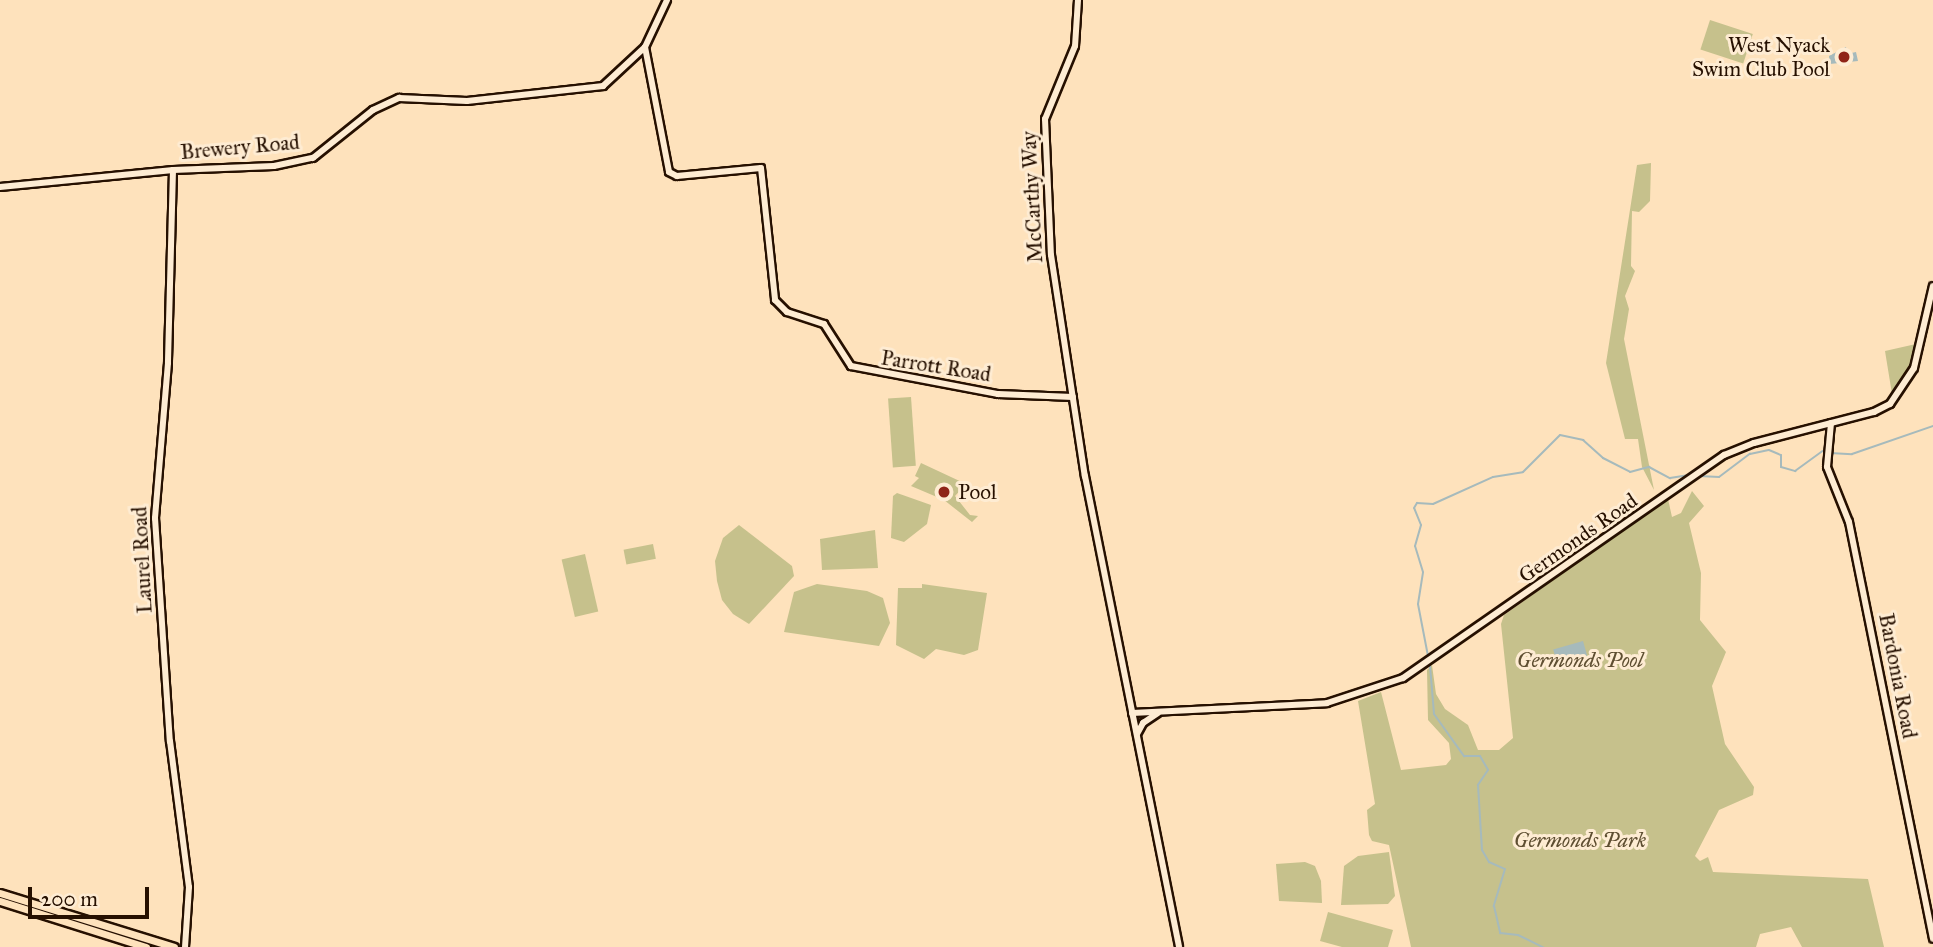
<!DOCTYPE html>
<style>
body{margin:0}
#map{position:relative;width:1933px;height:947px;overflow:hidden;background:#fee2bc;font-family:"IM FELL Great Primer",serif}
div>[style]{position:absolute}
.green>*{inset:0;background:#c6c18c;transform-origin:0 0}
.water>*{inset:0;background:#a6babc;transform-origin:0 0}
.stream>*{height:2px;margin:-1px;padding:0 1px;transform-origin:1px;border-radius:1px;background:#a6babc}
.roads{filter:drop-shadow(2px 0 #261000) drop-shadow(-2px 0 #261000) drop-shadow(0 2px #261000) drop-shadow(0 -2px #261000)}
.secondary>*{height:6px;margin:-3px;padding:0 3px;transform-origin:3px;border-radius:3px;background:#feecd3}
.primary>*{height:7px;margin:-3.5px;padding:0 3.5px;transform-origin:3.5px;border-radius:3.5px;background:#fee2bc}
.dots>*{width:19px;height:19px;translate:-50% -50%;box-sizing:border-box;border:4px solid #feecd3;border-radius:50%}
span{translate:-50% -50%;white-space:nowrap;text-align:center;line-height:1.15;-webkit-text-stroke:6px #feecd3;paint-order:stroke}
.poi-label{font-size:21px;color:#261000}
.right{translate:-100% -50%;text-align:right}
.left{translate:0 -50%;text-align:left}
.street-label{font-size:21px;color:#261000}
.park-label{font-size:21px;color:#5e4e31;font-style:italic}
.scale{position:absolute;left:28px;top:887px;width:121px;height:32px;box-sizing:border-box;border:4px solid #261000;border-top:0;padding-left:9px;font-size:21px;line-height:24px;white-space:nowrap;color:#261000;-webkit-text-stroke:5px #feecd3;paint-order:stroke}
</style>
<div id="map">
<div class="green">
<div style="left:1710px;top:20px;width:45px;height:31px;rotate:18deg"></div>
<div style="clip-path:polygon(1651px 163px,1650px 201px,1639px 212px,1632px 211px,1631px 266px,1635px 271px,1625px 296px,1629px 309px,1624px 339px,1654px 490px,1642px 467px,1638px 439px,1625px 439px,1606px 363px,1637px 165px)"></div>
<div style="clip-path:polygon(1916px 344px,1907px 375px,1892px 394px,1885px 351px)"></div>
<div style="left:911px;top:397px;width:69px;height:23px;rotate:86deg"></div>
<div style="clip-path:polygon(921px 463px,966px 484px,955px 496px,970px 515px,978px 516px,972px 522px,944px 500px,911px 486px,919px 478px,915px 476px)"></div>
<div style="clip-path:polygon(1692px 491px,1704px 506px,1689px 523px,1701px 573px,1700px 620px,1726px 652px,1712px 686px,1725px 744px,1754px 787px,1753px 795px,1719px 810px,1695px 856px,1700px 861px,1708px 857px,1713px 872px,1868px 879px,1884px 947px,1802px 947px,1791px 927px,1760px 934px,1756px 947px,1411px 947px,1389px 845px,1372px 841px,1369px 835px,1367px 810px,1375px 804px,1358px 701px,1381px 692px,1401px 770px,1446px 765px,1451px 759px,1449px 743px,1428px 720px,1427px 670px,1432px 665px,1436px 694px,1445px 709px,1468px 725px,1478px 750px,1499px 750px,1513px 738px,1501px 624px,1504px 615px,1668px 499px,1672px 517px,1681px 513px)"></div>
<div style="clip-path:polygon(897px 493px,931px 505px,927px 524px,904px 542px,891px 538px,893px 496px)"></div>
<div style="clip-path:polygon(739px 525px,792px 566px,794px 576px,749px 624px,733px 614px,722px 600px,717px 581px,715px 561px,723px 538px)"></div>
<div style="clip-path:polygon(875px 530px,878px 568px,822px 570px,820px 539px)"></div>
<div style="left:653px;top:544px;width:15px;height:30px;rotate:79deg"></div>
<div style="left:585px;top:554px;width:59px;height:24px;rotate:77deg"></div>
<div style="clip-path:polygon(817px 584px,867px 591px,883px 598px,890px 623px,879px 646px,784px 632px,794px 592px)"></div>
<div style="clip-path:polygon(922px 584px,987px 593px,978px 650px,964px 655px,936px 649px,924px 659px,896px 645px,898px 588px,922px 588px)"></div>
<div style="clip-path:polygon(1389px 852px,1395px 896px,1388px 904px,1341px 905px,1344px 866px,1358px 856px)"></div>
<div style="clip-path:polygon(1305px 862px,1315px 866px,1321px 881px,1322px 903px,1279px 901px,1276px 864px)"></div>
<div style="clip-path:polygon(1328px 912px,1393px 930px,1388px 947px,1342px 947px,1320px 941px)"></div>
</div>
<div class="water">
<div style="clip-path:polygon(1846px 47px,1847px 54px,1856px 52px,1858px 61px,1830px 64px,1829px 56px)"></div>
<div style="left:1583px;top:641px;width:15px;height:31px;rotate:74deg"></div>
</div>
<div class="stream">
<div style="left:1830px;top:453px;width:22px;rotate:3deg"></div>
<div style="left:1852px;top:454px;width:86px;rotate:-19.1deg"></div>
<div style="left:1699px;top:476px;width:20px;rotate:3deg"></div>
<div style="left:1719px;top:477px;width:39px;rotate:-37deg"></div>
<div style="left:1750px;top:454px;width:19px;rotate:-12deg"></div>
<div style="left:1769px;top:450px;width:13px;rotate:23deg"></div>
<div style="left:1781px;top:455px;width:12px;rotate:90deg"></div>
<div style="left:1781px;top:467px;width:15px;rotate:16deg"></div>
<div style="left:1795px;top:471px;width:34px;rotate:-36deg"></div>
<div style="left:1428px;top:656px;width:53px;rotate:-100.9deg"></div>
<div style="left:1418px;top:604px;width:32px;rotate:-81deg"></div>
<div style="left:1423px;top:572px;width:27px;rotate:-107deg"></div>
<div style="left:1415px;top:546px;width:22px;rotate:-74deg"></div>
<div style="left:1421px;top:525px;width:18px;rotate:-112deg"></div>
<div style="left:1414px;top:508px;width:6px;rotate:-59deg"></div>
<div style="left:1417px;top:503px;width:16px;rotate:4deg"></div>
<div style="left:1433px;top:504px;width:66px;rotate:-24.2deg"></div>
<div style="left:1493px;top:477px;width:30px;rotate:-9deg"></div>
<div style="left:1523px;top:472px;width:52px;rotate:-45deg"></div>
<div style="left:1560px;top:435px;width:24px;rotate:12deg"></div>
<div style="left:1583px;top:440px;width:27px;rotate:42deg"></div>
<div style="left:1603px;top:458px;width:30px;rotate:27deg"></div>
<div style="left:1630px;top:472px;width:20px;rotate:-15deg"></div>
<div style="left:1649px;top:467px;width:24px;rotate:28deg"></div>
<div style="left:1670px;top:478px;width:24px;rotate:-9deg"></div>
<div style="left:1430px;top:666px;width:48px;rotate:85.2deg"></div>
<div style="left:1434px;top:714px;width:52px;rotate:54.5deg"></div>
<div style="left:1464px;top:756px;width:16px"></div>
<div style="left:1480px;top:756px;width:16px;rotate:60deg"></div>
<div style="left:1488px;top:770px;width:18px;rotate:124deg"></div>
<div style="left:1478px;top:785px;width:65px;rotate:86.5deg"></div>
<div style="left:1482px;top:850px;width:14px;rotate:60deg"></div>
<div style="left:1489px;top:862px;width:17px;rotate:24deg"></div>
<div style="left:1505px;top:869px;width:39px;rotate:107deg"></div>
<div style="left:1494px;top:906px;width:28px;rotate:77deg"></div>
<div style="left:1500px;top:933px;width:18px;rotate:6deg"></div>
<div style="left:1518px;top:935px;width:28px;rotate:26deg"></div>
</div>
<div class="roads">
<div class="secondary">
<div style="left:1078px;top:0;width:46px;rotate:93.7deg"></div>
<div style="left:1075px;top:46px;width:79px;rotate:112.3deg"></div>
<div style="left:1045px;top:119px;width:136px;rotate:87.5deg"></div>
<div style="left:1051px;top:255px;width:224px;rotate:81.3deg"></div>
<div style="left:1085px;top:476px;width:480px;rotate:78.7deg"></div>
<div style="left:645px;top:47px;width:127px;rotate:79.1deg"></div>
<div style="left:669px;top:172px;width:9px;rotate:27deg"></div>
<div style="left:677px;top:176px;width:84px;rotate:-5.4deg"></div>
<div style="left:761px;top:168px;width:133px;rotate:83.9deg"></div>
<div style="left:775px;top:300px;width:17px;rotate:45deg"></div>
<div style="left:787px;top:312px;width:39px;rotate:18deg"></div>
<div style="left:824px;top:324px;width:50px;rotate:57.3deg"></div>
<div style="left:851px;top:366px;width:150px;rotate:10.8deg"></div>
<div style="left:998px;top:394px;width:75px;rotate:2.3deg"></div>
<div style="left:173px;top:170px;width:193px;rotate:91.5deg"></div>
<div style="left:168px;top:363px;width:156px;rotate:94.8deg"></div>
<div style="left:155px;top:518px;width:224px;rotate:86.2deg"></div>
<div style="left:170px;top:741px;width:147px;rotate:82.6deg"></div>
<div style="left:189px;top:887px;width:60px;rotate:93.8deg"></div>
<div style="left:0;top:187px;width:174px;rotate:-5.6deg"></div>
<div style="left:173px;top:170px;width:101px;rotate:-2.3deg"></div>
<div style="left:274px;top:166px;width:40px;rotate:-12deg"></div>
<div style="left:313px;top:158px;width:77px;rotate:-38.7deg"></div>
<div style="left:373px;top:110px;width:29px;rotate:-25deg"></div>
<div style="left:399px;top:98px;width:68px;rotate:2.5deg"></div>
<div style="left:467px;top:101px;width:137px;rotate:-6.3deg"></div>
<div style="left:603px;top:86px;width:57px;rotate:-42.9deg"></div>
<div style="left:645px;top:47px;width:52px;rotate:-64.9deg"></div>
<div style="left:1831px;top:423px;width:44px;rotate:95.2deg"></div>
<div style="left:1827px;top:467px;width:59px;rotate:68.2deg"></div>
<div style="left:1849px;top:522px;width:425px;rotate:78.6deg"></div>
<div style="left:1132px;top:713px;width:195px;rotate:-2.9deg"></div>
<div style="left:1327px;top:703px;width:80px;rotate:-18.2deg"></div>
<div style="left:1403px;top:678px;width:391px;rotate:-34.8deg"></div>
<div style="left:1724px;top:455px;width:32px;rotate:-22deg"></div>
<div style="left:1754px;top:443px;width:124px;rotate:-14.5deg"></div>
<div style="left:1874px;top:412px;width:18px;rotate:-27deg"></div>
<div style="left:1890px;top:404px;width:43px;rotate:-56.3deg"></div>
<div style="left:1914px;top:368px;width:84px;rotate:-77deg"></div>
<div style="left:1137px;top:734px;width:13px;rotate:-61deg"></div>
<div style="left:1143px;top:723px;width:18px;rotate:-34deg"></div>
</div>
<div class="primary">
<div style="left:0;top:893px;width:182px;rotate:17.2deg"></div>
<div style="left:0;top:901px;width:153px;rotate:17.5deg"></div>
</div>
</div>
<div class="dots">
<div style="left:1844px;top:57px;background:#8f2418"></div>
<div style="left:944px;top:492px;background:#8f2418"></div>
</div>
<div class="poi-label">
<span class="right" style="left:1830px;top:57px">West Nyack<br>Swim Club Pool</span>
<span class="left" style="left:958px;top:492px">Pool</span>
</div>
<div class="street-label">
<span style="left:240px;top:147px;rotate:-5deg">Brewery Road</span>
<span style="left:1032px;top:197px;rotate:-93deg">McCarthy Way</span>
<span style="left:936px;top:366px;rotate:9deg">Parrott Road</span>
<span style="left:1578px;top:538px;rotate:-35deg">Germonds Road</span>
<span style="left:142px;top:560px;rotate:-93deg">Laurel Road</span>
<span style="left:1898px;top:676px;rotate:79deg">Bardonia Road</span>
</div>
<div class="park-label">
<span style="left:1580px;top:660px">Germonds Pool</span>
<span style="left:1580px;top:840px">Germonds Park</span>
</div>
<div class="scale">200 m</div>
</div>
